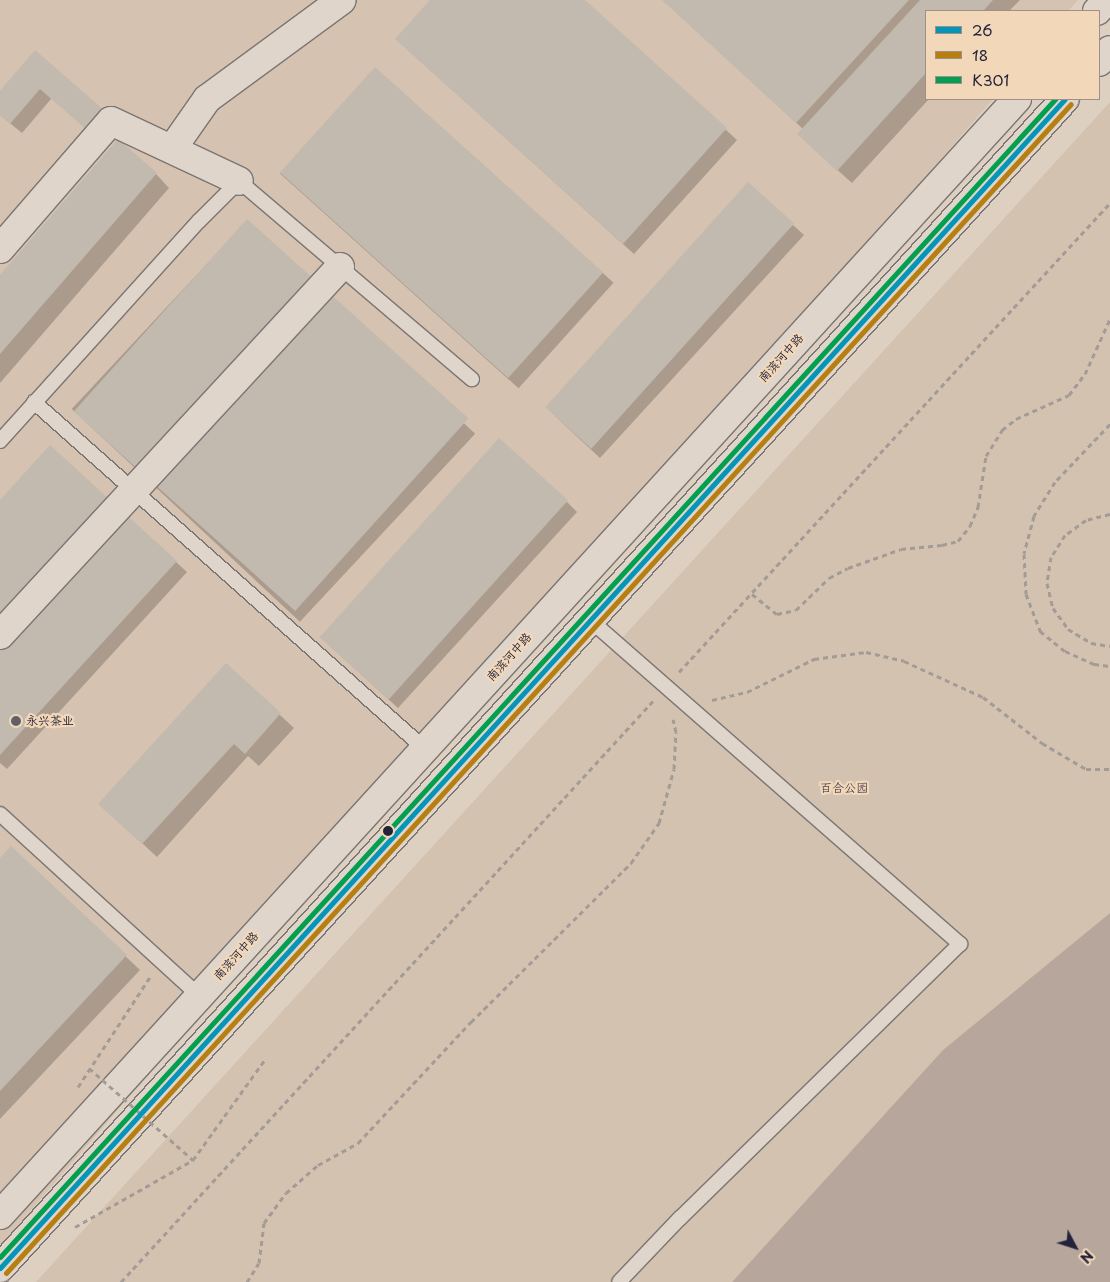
<!DOCTYPE html>
<meta charset="utf-8">
<style>
body{margin:0}
#map{position:relative;width:1110px;height:1282px;overflow:hidden;background:#ddd0c1;font-family:"Playpen Sans","LXGW WenKai TC",sans-serif}
div>[style]{position:absolute}
.built>*{inset:0;background:#d5c2b0}
.green>*{inset:0;background:#d4c2b0}
.water>*{inset:0;background:#b6a69b}
.shadow>*{inset:0;background:#0003;transform-origin:0 0}
.building>*{inset:0;background:#c2b9af;transform-origin:0 0}
.path>*{height:3px;margin-top:-1.5px;transform-origin:0;background:repeating-linear-gradient(90deg,#a29b96 0 5px,transparent 0 9px)}
.roads{filter:drop-shadow(1px 0 #7b7573) drop-shadow(-1px 0 #7b7573) drop-shadow(0 1px #7b7573) drop-shadow(0 -1px #7b7573)}
.lane>*{height:14px;margin:-7px;padding:0 7px;transform-origin:7px;border-radius:7px;background:#dfd5ca}
.street>*{height:28px;margin:-14px;padding:0 14px;transform-origin:14px;border-radius:14px;background:#dfd5ca}
.highway>*{height:28px;margin:-14px;padding:0 14px;transform-origin:14px;border-radius:14px;background:#dfd5ca}
.path-bridge>*{height:3px;margin-top:-1.5px;transform-origin:0;background:repeating-linear-gradient(90deg,#a29b96 0 5px,transparent 0 9px)}
.bus-1>*{height:5px;margin:-2.5px;padding:0 2.5px;transform-origin:2.5px;border-radius:2.5px;background:#0595b8}
.bus-2>*{height:5px;margin:-2.5px;padding:0 2.5px;transform-origin:2.5px;border-radius:2.5px;background:#b77e12}
.bus-3>*{height:5px;margin:-2.5px;padding:0 2.5px;transform-origin:2.5px;border-radius:2.5px;background:#029f50}
.dots>*{width:14px;height:14px;translate:-50% -50%;box-sizing:border-box;border:2px solid #f2d8b9;border-radius:50%}
span{translate:-50% -50%;white-space:nowrap;text-align:center;line-height:1.15;-webkit-text-stroke:4.5px #f2d8b9;paint-order:stroke}
.street-label{font-size:12px;color:#22223b}
.poi-label{font-size:12px;color:#22223b}
.left{translate:0 -50%;text-align:left}
.park-label{font-size:12px;color:#4c4755}
.legend{position:absolute;left:925px;top:10px;width:175px;height:90px;box-sizing:border-box;background:#f2d8b9;border:1px solid #9f8f87;margin:0;padding:6px 9px;list-style:none;font-size:15px;color:#22223b}
.legend li{display:flex;align-items:center;gap:10px;height:25px}
.legend b{width:25px;border:1px solid #9f8f87}
.north{position:absolute;left:1050px;top:1222px;width:50px;height:50px;-webkit-text-stroke:4px #f2d8b9;paint-order:stroke;rotate:130deg;font-size:14px;font-weight:700;line-height:20px;text-align:center;color:#22223b}
.north::after{content:'';display:block;margin:auto;width:18px;height:22px;background:#22223b;clip-path:polygon(50% 0,100% 100%,50% 72%,0 100%)}
</style>
<div id="map">
<div class="built">
<div style="clip-path:polygon(0 0,1078px 0,1068px 11px,926px 11px,926px 99px,993px 99px,0 1246px)"></div>
</div>
<div class="green">
<div style="clip-path:polygon(1110px 102px,1110px 913px,943px 1050px,732px 1282px,36px 1282px)"></div>
</div>
<div class="water">
<div style="clip-path:polygon(1110px 913px,1110px 1282px,732px 1282px,943px 1050px)"></div>
</div>
<div class="shadow">
<div style="clip-path:polygon(431px 0,583px 0,737px 140px,634px 254px,407px 49px)"></div>
<div style="clip-path:polygon(663px 0,1020px 0,1009px 11px,926px 11px,926px 99px,929px 99px,852px 183px,813px 148px,803px 129px)"></div>
<div style="clip-path:polygon(35px 52px,51px 99px,22px 133px,0 115px,0 93px)"></div>
<div style="left:375px;top:68px;width:321px;height:142px;rotate:42deg"></div>
<div style="clip-path:polygon(156px 174px,169px 188px,0 383px,0 277px)"></div>
<div style="left:247px;top:221px;width:312px;height:257px;rotate:43deg"></div>
<div style="clip-path:polygon(793px 225px,804px 235px,600px 458px,555px 416px)"></div>
<div style="clip-path:polygon(0 502px,176px 562px,187px 572px,7px 769px,0 763px)"></div>
<div style="clip-path:polygon(567px 502px,577px 512px,398px 708px,330px 646px)"></div>
<div style="clip-path:polygon(226px 665px,294px 728px,259px 766px,248px 756px,157px 857px,114px 817px)"></div>
<div style="clip-path:polygon(11px 848px,140px 970px,0 1119px,0 859px)"></div>
</div>
<div class="building">
<div style="clip-path:polygon(430px 0,585px 0,727px 128px,623px 244px,395px 39px)"></div>
<div style="clip-path:polygon(662px 0,909px 0,796px 123px)"></div>
<div style="clip-path:polygon(920px 0,993px 0,983px 11px,926px 11px,926px 73px,837px 171px,797px 134px)"></div>
<div style="clip-path:polygon(35px 50px,105px 111px,88px 131px,40px 89px,10px 124px,0 115px,0 91px)"></div>
<div style="left:375px;top:67px;width:307px;height:142px;rotate:42deg"></div>
<div style="clip-path:polygon(118px 139px,157px 173px,0 354px,0 275px)"></div>
<div style="left:748px;top:182px;width:62px;height:303px;rotate:42deg"></div>
<div style="left:247px;top:219px;width:298px;height:259px;rotate:42deg"></div>
<div style="left:499px;top:438px;width:93px;height:268px;rotate:42deg"></div>
<div style="clip-path:polygon(50px 445px,177px 561px,0 755px,0 500px)"></div>
<div style="clip-path:polygon(226px 663px,281px 713px,245px 754px,234px 744px,142px 844px,98px 804px)"></div>
<div style="clip-path:polygon(11px 846px,127px 955px,0 1091px,0 858px)"></div>
</div>
<div class="path">
<div style="left:1110px;top:424px;width:80px;rotate:133.5deg"></div>
<div style="left:1055px;top:482px;width:40px;rotate:122deg"></div>
<div style="left:1034px;top:516px;width:39px;rotate:105deg"></div>
<div style="left:1024px;top:554px;width:40px;rotate:87.1deg"></div>
<div style="left:1026px;top:594px;width:40px;rotate:69deg"></div>
<div style="left:1040px;top:631px;width:32px;rotate:39deg"></div>
<div style="left:1065px;top:651px;width:32px;rotate:24deg"></div>
<div style="left:1094px;top:664px;width:16px;rotate:7deg"></div>
<div style="left:1110px;top:514px;width:25px;rotate:166deg"></div>
<div style="left:1086px;top:520px;width:26px;rotate:144deg"></div>
<div style="left:1065px;top:535px;width:26px;rotate:122deg"></div>
<div style="left:1051px;top:557px;width:26px;rotate:99deg"></div>
<div style="left:1047px;top:583px;width:26px;rotate:77deg"></div>
<div style="left:1053px;top:608px;width:26px;rotate:54deg"></div>
<div style="left:1068px;top:629px;width:27px;rotate:31deg"></div>
<div style="left:1091px;top:643px;width:19px;rotate:9deg"></div>
<div style="left:752px;top:594px;width:32px;rotate:39deg"></div>
<div style="left:777px;top:614px;width:19px;rotate:-12deg"></div>
<div style="left:796px;top:610px;width:46px;rotate:-44.1deg"></div>
<div style="left:829px;top:578px;width:21px;rotate:-28deg"></div>
<div style="left:848px;top:568px;width:56px;rotate:-19.7deg"></div>
<div style="left:901px;top:549px;width:41px;rotate:-5.6deg"></div>
<div style="left:942px;top:545px;width:16px;rotate:-14deg"></div>
<div style="left:958px;top:541px;width:19px;rotate:-51deg"></div>
<div style="left:970px;top:526px;width:21px;rotate:-67deg"></div>
<div style="left:978px;top:507px;width:52px;rotate:-81.1deg"></div>
<div style="left:986px;top:456px;width:31px;rotate:-58deg"></div>
<div style="left:1002px;top:430px;width:18px;rotate:-38deg"></div>
<div style="left:1016px;top:419px;width:58px;rotate:-24.4deg"></div>
<div style="left:1069px;top:395px;width:26px;rotate:-53deg"></div>
<div style="left:1085px;top:374px;width:60px;rotate:-65.6deg"></div>
<div style="left:679px;top:672px;width:637px;rotate:-47.42deg"></div>
<div style="left:712px;top:700px;width:36px;rotate:-13deg"></div>
<div style="left:747px;top:692px;width:75px;rotate:-26.2deg"></div>
<div style="left:814px;top:659px;width:52px;rotate:-7.7deg"></div>
<div style="left:866px;top:652px;width:39px;rotate:13deg"></div>
<div style="left:904px;top:661px;width:87px;rotate:24.5deg"></div>
<div style="left:983px;top:697px;width:75px;rotate:37.9deg"></div>
<div style="left:1042px;top:743px;width:51px;rotate:30.6deg"></div>
<div style="left:1086px;top:769px;width:24px"></div>
<div style="left:78px;top:1087px;width:131px;rotate:-56.8deg"></div>
<div style="left:75px;top:1227px;width:136px;rotate:-29.6deg"></div>
<div style="left:193px;top:1160px;width:122px;rotate:-54.4deg"></div>
<div style="left:121px;top:1282px;width:788px;rotate:-47.52deg"></div>
<div style="left:247px;top:1282px;width:22px;rotate:-58deg"></div>
<div style="left:259px;top:1263px;width:40px;rotate:-82.9deg"></div>
<div style="left:264px;top:1223px;width:37px;rotate:-54deg"></div>
<div style="left:286px;top:1193px;width:43px;rotate:-41.2deg"></div>
<div style="left:318px;top:1165px;width:46px;rotate:-28.8deg"></div>
<div style="left:358px;top:1143px;width:166px;rotate:-47deg"></div>
<div style="left:471px;top:1022px;width:226px;rotate:-44.8deg"></div>
<div style="left:631px;top:863px;width:49px;rotate:-55deg"></div>
<div style="left:659px;top:823px;width:56px;rotate:-74.5deg"></div>
<div style="left:674px;top:769px;width:37px;rotate:-87deg"></div>
<div style="left:676px;top:732px;width:13px;rotate:-103deg"></div>
</div>
<div class="roads">
<div class="lane">
<div style="left:34px;top:402px;width:523px;rotate:41.59deg"></div>
<div style="left:0;top:441px;width:297px;rotate:-47.9deg"></div>
<div style="left:199px;top:221px;width:57px;rotate:-45deg"></div>
<div style="left:239px;top:181px;width:306px;rotate:40.4deg"></div>
<div style="left:590px;top:620px;width:492px;rotate:41.2deg"></div>
<div style="left:960px;top:944px;width:392px;rotate:135.6deg"></div>
<div style="left:680px;top:1218px;width:88px;rotate:133.6deg"></div>
<div style="left:0;top:814px;width:270px;rotate:42.4deg"></div>
</div>
<div class="street">
<div style="left:172px;top:149px;width:61px;rotate:-55deg"></div>
<div style="left:207px;top:99px;width:167px;rotate:-36.3deg"></div>
<div style="left:0;top:249px;width:169px;rotate:-49.1deg"></div>
<div style="left:111px;top:121px;width:141px;rotate:25.1deg"></div>
<div style="left:0;top:635px;width:501px;rotate:-47.26deg"></div>
</div>
<div class="highway">
<div style="left:1097px;top:11px;width:15px;rotate:-48deg"></div>
<div style="left:1099px;top:62px;width:16px;rotate:-47deg"></div>
<div style="left:0;top:1215px;width:1510px;rotate:-47.66deg"></div>
<div style="left:0;top:1268px;width:1581px;rotate:-47.67deg"></div>
</div>
</div>
<div class="path-bridge">
<div style="left:89px;top:1068px;width:139px;rotate:41.5deg"></div>
</div>
<div class="bus-1">
<div style="left:0;top:1268px;width:1581px;rotate:-47.67deg"></div>
</div>
<div class="bus-2">
<div style="left:6px;top:1273px;width:1581px;rotate:-47.67deg"></div>
</div>
<div class="bus-3">
<div style="left:0;top:1257px;width:1567px;rotate:-47.66deg"></div>
</div>
<div class="dots">
<div style="left:16px;top:721px;background:#635f6a"></div>
<div style="left:388px;top:831px;background:#22223b"></div>
</div>
<div class="street-label">
<span style="left:781px;top:358px;rotate:-48deg">南滨河中路</span>
<span style="left:509px;top:657px;rotate:-48deg">南滨河中路</span>
<span style="left:236px;top:956px;rotate:-48deg">南滨河中路</span>
</div>
<div class="poi-label">
<span class="left" style="left:26px;top:721px">永兴茶业</span>
</div>
<div class="park-label">
<span style="left:844px;top:788px">百合公园</span>
</div>
<ul class="legend">
<li><b style="height:6px;background:#0595b8"></b>26</li>
<li><b style="height:6px;background:#b77e12"></b>18</li>
<li><b style="height:6px;background:#029f50"></b>K301</li>
</ul>
<div class="north">N</div>
</div>
